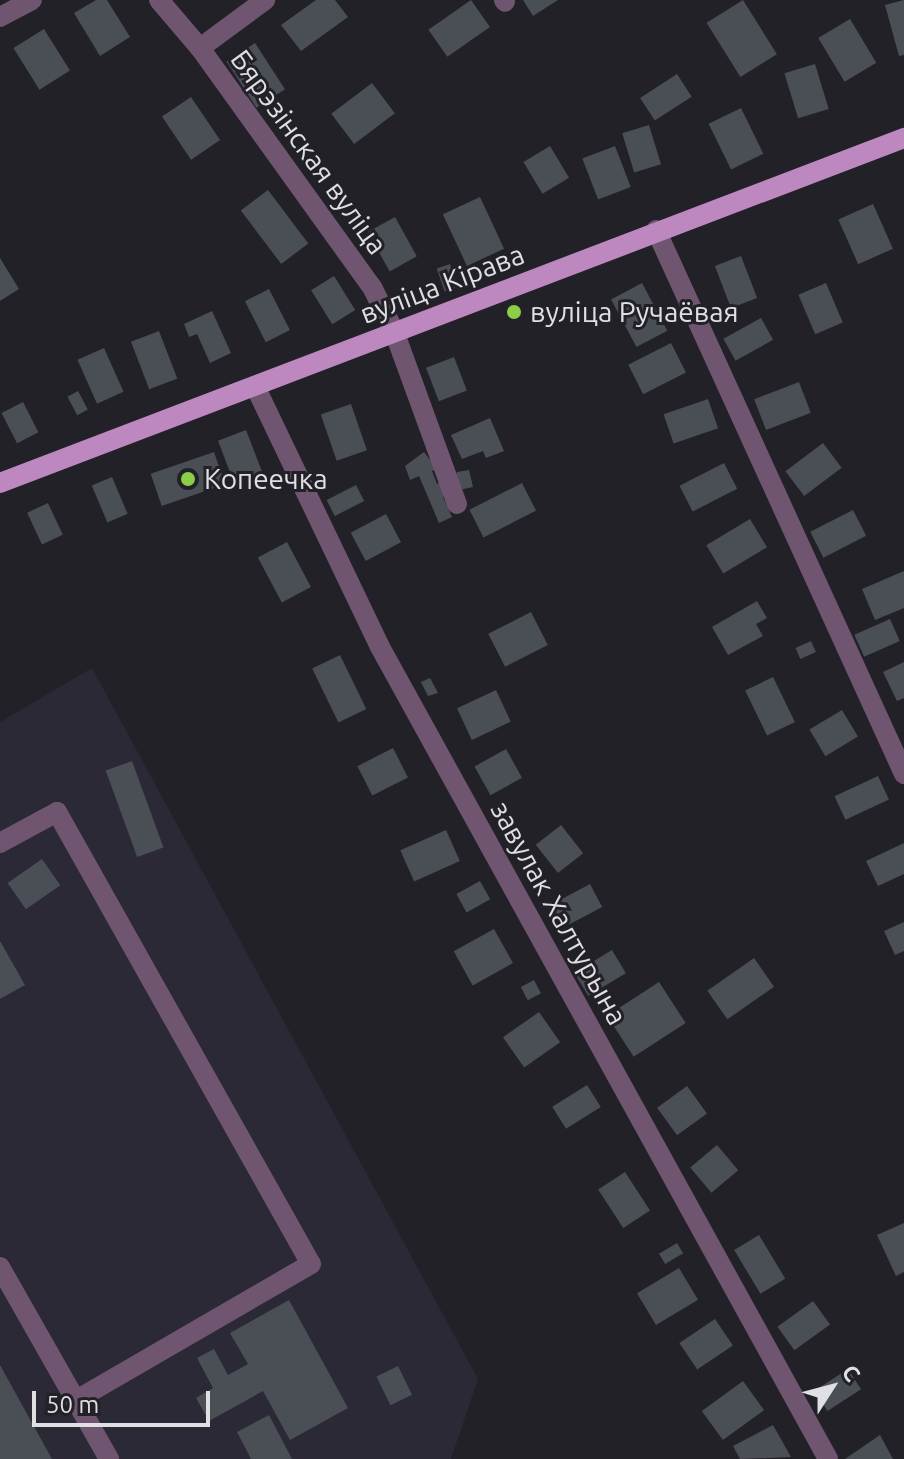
<!DOCTYPE html>
<meta charset="utf-8">
<style>
body{margin:0}
#map{position:relative;width:904px;height:1459px;overflow:hidden;background:#222128;font-family:Ubuntu,sans-serif}
div>[style]{position:absolute}
.built>*{inset:0;background:#2b2935}
.building>*{inset:0;background:#4a4e55;transform-origin:0 0}
.minor>*{height:20px;margin:-10px;padding:0 10px;transform-origin:10px;border-radius:10px;background:#6f5570}
.major>*{height:20px;margin:-10px;padding:0 10px;transform-origin:10px;border-radius:10px;background:#bd87c0}
.dots>*{width:22px;height:22px;translate:-50% -50%;box-sizing:border-box;border:4px solid #222128;border-radius:50%}
span{translate:-50% -50%;white-space:nowrap;text-align:center;line-height:1.15;-webkit-text-stroke:6px #222128;paint-order:stroke}
.street-label{font-size:28px;color:#e0dfe3}
.poi-label{font-size:28px;color:#e0dfe3}
.left{translate:0 -50%;text-align:left}
.north{position:absolute;left:792px;top:1347px;width:80px;height:80px;-webkit-text-stroke:6px #222128;paint-order:stroke;rotate:54deg;font-size:22px;font-weight:700;line-height:32px;text-align:center;color:#e0dfe3}
.north::after{content:'';display:block;margin:auto;width:28px;height:36px;background:#e0dfe3;clip-path:polygon(50% 0,100% 100%,50% 72%,0 100%)}
.scale{position:absolute;left:32px;top:1391px;width:178px;height:36px;box-sizing:border-box;border:4px solid #e0dfe3;border-top:0;padding-left:10px;font-size:24px;line-height:28px;white-space:nowrap;color:#e0dfe3;-webkit-text-stroke:6px #222128;paint-order:stroke}
</style>
<div id="map">
<div class="built">
<div style="clip-path:polygon(92px 668px,478px 1379px,451px 1459px,0 1459px,0 722px)"></div>
</div>
<div class="building">
<div style="clip-path:polygon(96px 0,107px 0,130px 37px,100px 56px,74px 13px)"></div>
<div style="clip-path:polygon(316px 0,335px 0,348px 17px,301px 51px,281px 25px)"></div>
<div style="left:471px;top:0;width:33px;height:52px;rotate:55deg"></div>
<div style="clip-path:polygon(523px 0,558px 0,533px 16px)"></div>
<div style="left:743px;top:0;width:64px;height:43px;rotate:58deg"></div>
<div style="clip-path:polygon(904px 0,904px 55px,899px 56px,885px 5px)"></div>
<div style="left:850px;top:19px;width:51px;height:37px;rotate:59deg"></div>
<div style="left:44px;top:29px;width:49px;height:36px;rotate:58deg"></div>
<div style="left:255px;top:43px;width:55px;height:34px;rotate:57deg"></div>
<div style="left:815px;top:64px;width:47px;height:32px;rotate:73deg"></div>
<div style="left:677px;top:74px;width:27px;height:44px;rotate:57deg"></div>
<div style="left:372px;top:83px;width:38px;height:51px;rotate:53deg"></div>
<div style="left:191px;top:97px;width:52px;height:35px;rotate:56deg"></div>
<div style="left:741px;top:108px;width:51px;height:36px;rotate:64deg"></div>
<div style="left:649px;top:125px;width:41px;height:28px;rotate:73deg"></div>
<div style="left:550px;top:146px;width:37px;height:31px;rotate:59deg"></div>
<div style="left:615px;top:146px;width:44px;height:35px;rotate:69deg"></div>
<div style="left:268px;top:190px;width:67px;height:34px;rotate:53deg"></div>
<div style="left:480px;top:197px;width:57px;height:41px;rotate:65deg"></div>
<div style="left:873px;top:204px;width:49px;height:38px;rotate:66deg"></div>
<div style="left:395px;top:217px;width:45px;height:31px;rotate:61deg"></div>
<div style="left:741px;top:256px;width:45px;height:28px;rotate:69deg"></div>
<div style="clip-path:polygon(0 258px,19px 289px,0 301px)"></div>
<div style="left:450px;top:264px;width:24px;height:14px;rotate:71deg"></div>
<div style="left:334px;top:276px;width:40px;height:27px;rotate:58deg"></div>
<div style="left:642px;top:283px;width:54px;height:35px;rotate:62deg"></div>
<div style="left:826px;top:283px;width:43px;height:30px;rotate:67deg"></div>
<div style="left:269px;top:289px;width:46px;height:27px;rotate:63deg"></div>
<div style="clip-path:polygon(212px 311px,231px 353px,210px 363px,197px 334px,189px 337px,184px 324px)"></div>
<div style="left:761px;top:318px;width:25px;height:43px;rotate:61deg"></div>
<div style="left:159px;top:331px;width:51px;height:30px;rotate:69deg"></div>
<div style="left:671px;top:343px;width:33px;height:48px;rotate:63deg"></div>
<div style="left:104px;top:348px;width:48px;height:29px;rotate:66deg"></div>
<div style="left:454px;top:357px;width:36px;height:30px;rotate:69deg"></div>
<div style="left:799px;top:382px;width:33px;height:48px;rotate:69deg"></div>
<div style="left:78px;top:391px;width:21px;height:12px;rotate:62deg"></div>
<div style="left:708px;top:399px;width:31px;height:47px;rotate:71deg"></div>
<div style="left:23px;top:402px;width:34px;height:24px;rotate:63deg"></div>
<div style="left:351px;top:404px;width:49px;height:32px;rotate:71deg"></div>
<div style="clip-path:polygon(490px 418px,504px 451px,486px 458px,483px 451px,462px 459px,451px 435px)"></div>
<div style="left:246px;top:430px;width:45px;height:30px;rotate:69deg"></div>
<div style="left:823px;top:443px;width:31px;height:47px;rotate:53deg"></div>
<div style="left:214px;top:452px;width:34px;height:67px;rotate:71deg"></div>
<div style="clip-path:polygon(424px 452px,437px 469px,432px 471px,437px 484px,443px 481px,449px 494px,443px 497px,452px 517px,439px 523px,419px 476px,410px 480px,405px 466px)"></div>
<div style="left:724px;top:463px;width:29px;height:50px;rotate:63deg"></div>
<div style="clip-path:polygon(469px 470px,473px 487px,455px 491px,457px 472px)"></div>
<div style="left:112px;top:477px;width:40px;height:22px;rotate:67deg"></div>
<div style="left:522px;top:483px;width:31px;height:59px;rotate:63deg"></div>
<div style="left:356px;top:485px;width:18px;height:33px;rotate:63deg"></div>
<div style="left:48px;top:503px;width:35px;height:23px;rotate:65deg"></div>
<div style="left:853px;top:510px;width:29px;height:48px;rotate:63deg"></div>
<div style="left:386px;top:514px;width:32px;height:40px;rotate:62deg"></div>
<div style="left:750px;top:519px;width:33px;height:51px;rotate:59deg"></div>
<div style="left:287px;top:542px;width:51px;height:33px;rotate:62deg"></div>
<div style="clip-path:polygon(904px 571px,904px 608px,875px 620px,862px 589px)"></div>
<div style="clip-path:polygon(757px 601px,767px 618px,756px 624px,763px 636px,728px 655px,712px 627px)"></div>
<div style="left:531px;top:612px;width:37px;height:48px;rotate:63deg"></div>
<div style="left:890px;top:619px;width:24px;height:39px;rotate:66deg"></div>
<div style="left:811px;top:641px;width:12px;height:17px;rotate:66deg"></div>
<div style="left:340px;top:655px;width:60px;height:31px;rotate:64deg"></div>
<div style="clip-path:polygon(904px 662px,904px 698px,897px 701px,883px 672px)"></div>
<div style="left:773px;top:677px;width:50px;height:31px;rotate:64deg"></div>
<div style="clip-path:polygon(430px 678px,438px 693px,428px 696px,421px 682px)"></div>
<div style="left:496px;top:690px;width:35px;height:43px;rotate:65deg"></div>
<div style="left:842px;top:710px;width:31px;height:38px;rotate:59deg"></div>
<div style="left:393px;top:748px;width:33px;height:40px;rotate:63deg"></div>
<div style="left:506px;top:749px;width:33px;height:36px;rotate:61deg"></div>
<div style="left:132px;top:761px;width:92px;height:28px;rotate:70deg"></div>
<div style="left:878px;top:776px;width:26px;height:48px;rotate:65deg"></div>
<div style="left:561px;top:825px;width:36px;height:32px;rotate:52deg"></div>
<div style="left:446px;top:830px;width:34px;height:50px;rotate:66deg"></div>
<div style="clip-path:polygon(904px 843px,904px 874px,878px 886px,866px 861px)"></div>
<div style="left:42px;top:859px;width:32px;height:42px;rotate:55deg"></div>
<div style="left:480px;top:881px;width:21px;height:27px;rotate:61deg"></div>
<div style="left:590px;top:884px;width:26px;height:45px;rotate:62deg"></div>
<div style="clip-path:polygon(904px 922px,904px 951px,895px 955px,884px 931px)"></div>
<div style="left:494px;top:929px;width:39px;height:46px;rotate:61deg"></div>
<div style="clip-path:polygon(0 941px,25px 985px,0 999px)"></div>
<div style="left:612px;top:950px;width:27px;height:44px;rotate:59deg"></div>
<div style="left:754px;top:958px;width:35px;height:57px;rotate:55deg"></div>
<div style="left:534px;top:980px;width:15px;height:15px;rotate:62deg"></div>
<div style="left:659px;top:982px;width:49px;height:62px;rotate:57deg"></div>
<div style="left:539px;top:1012px;width:37px;height:44px;rotate:55deg"></div>
<div style="left:587px;top:1085px;width:26px;height:41px;rotate:58deg"></div>
<div style="left:687px;top:1086px;width:34px;height:37px;rotate:54deg"></div>
<div style="left:717px;top:1145px;width:33px;height:35px;rotate:50deg"></div>
<div style="left:625px;top:1172px;width:46px;height:32px;rotate:57deg"></div>
<div style="clip-path:polygon(904px 1223px,904px 1272px,896px 1276px,877px 1235px)"></div>
<div style="left:759px;top:1235px;width:51px;height:29px;rotate:59deg"></div>
<div style="left:677px;top:1243px;width:12px;height:21px;rotate:59deg"></div>
<div style="left:679px;top:1268px;width:37px;height:49px;rotate:59deg"></div>
<div style="clip-path:polygon(289px 1300px,348px 1408px,290px 1440px,263px 1391px,209px 1421px,196px 1398px,213px 1388px,197px 1358px,214px 1349px,228px 1375px,248px 1364px,230px 1333px)"></div>
<div style="left:813px;top:1301px;width:29px;height:44px;rotate:54deg"></div>
<div style="left:715px;top:1319px;width:32px;height:43px;rotate:56deg"></div>
<div style="clip-path:polygon(0 1365px,52px 1459px,0 1459px)"></div>
<div style="left:398px;top:1366px;width:32px;height:24px;rotate:64deg"></div>
<div style="left:848px;top:1369px;width:24px;height:40px;rotate:57deg"></div>
<div style="left:743px;top:1381px;width:36px;height:51px;rotate:54deg"></div>
<div style="clip-path:polygon(269px 1415px,292px 1459px,251px 1459px,237px 1432px)"></div>
<div style="clip-path:polygon(773px 1425px,791px 1457px,740px 1459px,733px 1446px)"></div>
<div style="clip-path:polygon(880px 1435px,893px 1459px,845px 1459px)"></div>
</div>
<div class="minor">
<div style="left:159px;top:0;width:63px;rotate:49.5deg"></div>
<div style="left:200px;top:48px;width:294px;rotate:54.3deg"></div>
<div style="left:372px;top:287px;width:49px;rotate:63.4deg"></div>
<div style="left:394px;top:331px;width:184px;rotate:70deg"></div>
<div style="left:504px;top:0;width:2px;rotate:63deg"></div>
<div style="left:0;top:17px;width:36px;rotate:-28deg"></div>
<div style="left:200px;top:48px;width:81px;rotate:-36.4deg"></div>
<div style="left:656px;top:230px;width:598px;rotate:65.49deg"></div>
<div style="left:255px;top:386px;width:289px;rotate:64.4deg"></div>
<div style="left:380px;top:647px;width:927px;rotate:61.11deg"></div>
<div style="left:0;top:843px;width:65px;rotate:-28.5deg"></div>
<div style="left:57px;top:812px;width:518px;rotate:60.67deg"></div>
<div style="left:311px;top:1264px;width:272px;rotate:149.9deg"></div>
<div style="left:0;top:1267px;width:221px;rotate:60.4deg"></div>
</div>
<div class="major">
<div style="left:0;top:483px;width:968px;rotate:-20.89deg"></div>
</div>
<div class="dots">
<div style="left:514px;top:312px;background:#8cce45"></div>
<div style="left:188px;top:479px;background:#8cce45"></div>
</div>
<div class="street-label">
<span style="left:309px;top:152px;rotate:54deg">Бярэзінская вуліца</span>
<span style="left:442px;top:284px;rotate:-21deg">вуліца Кірава</span>
<span style="left:559px;top:913px;rotate:61deg">завулак Халтурына</span>
</div>
<div class="poi-label">
<span class="left" style="left:530px;top:312px">вуліца Ручаёвая</span>
<span class="left" style="left:204px;top:479px">Копеечка</span>
</div>
<div class="north">С</div>
<div class="scale">50 m</div>
</div>
